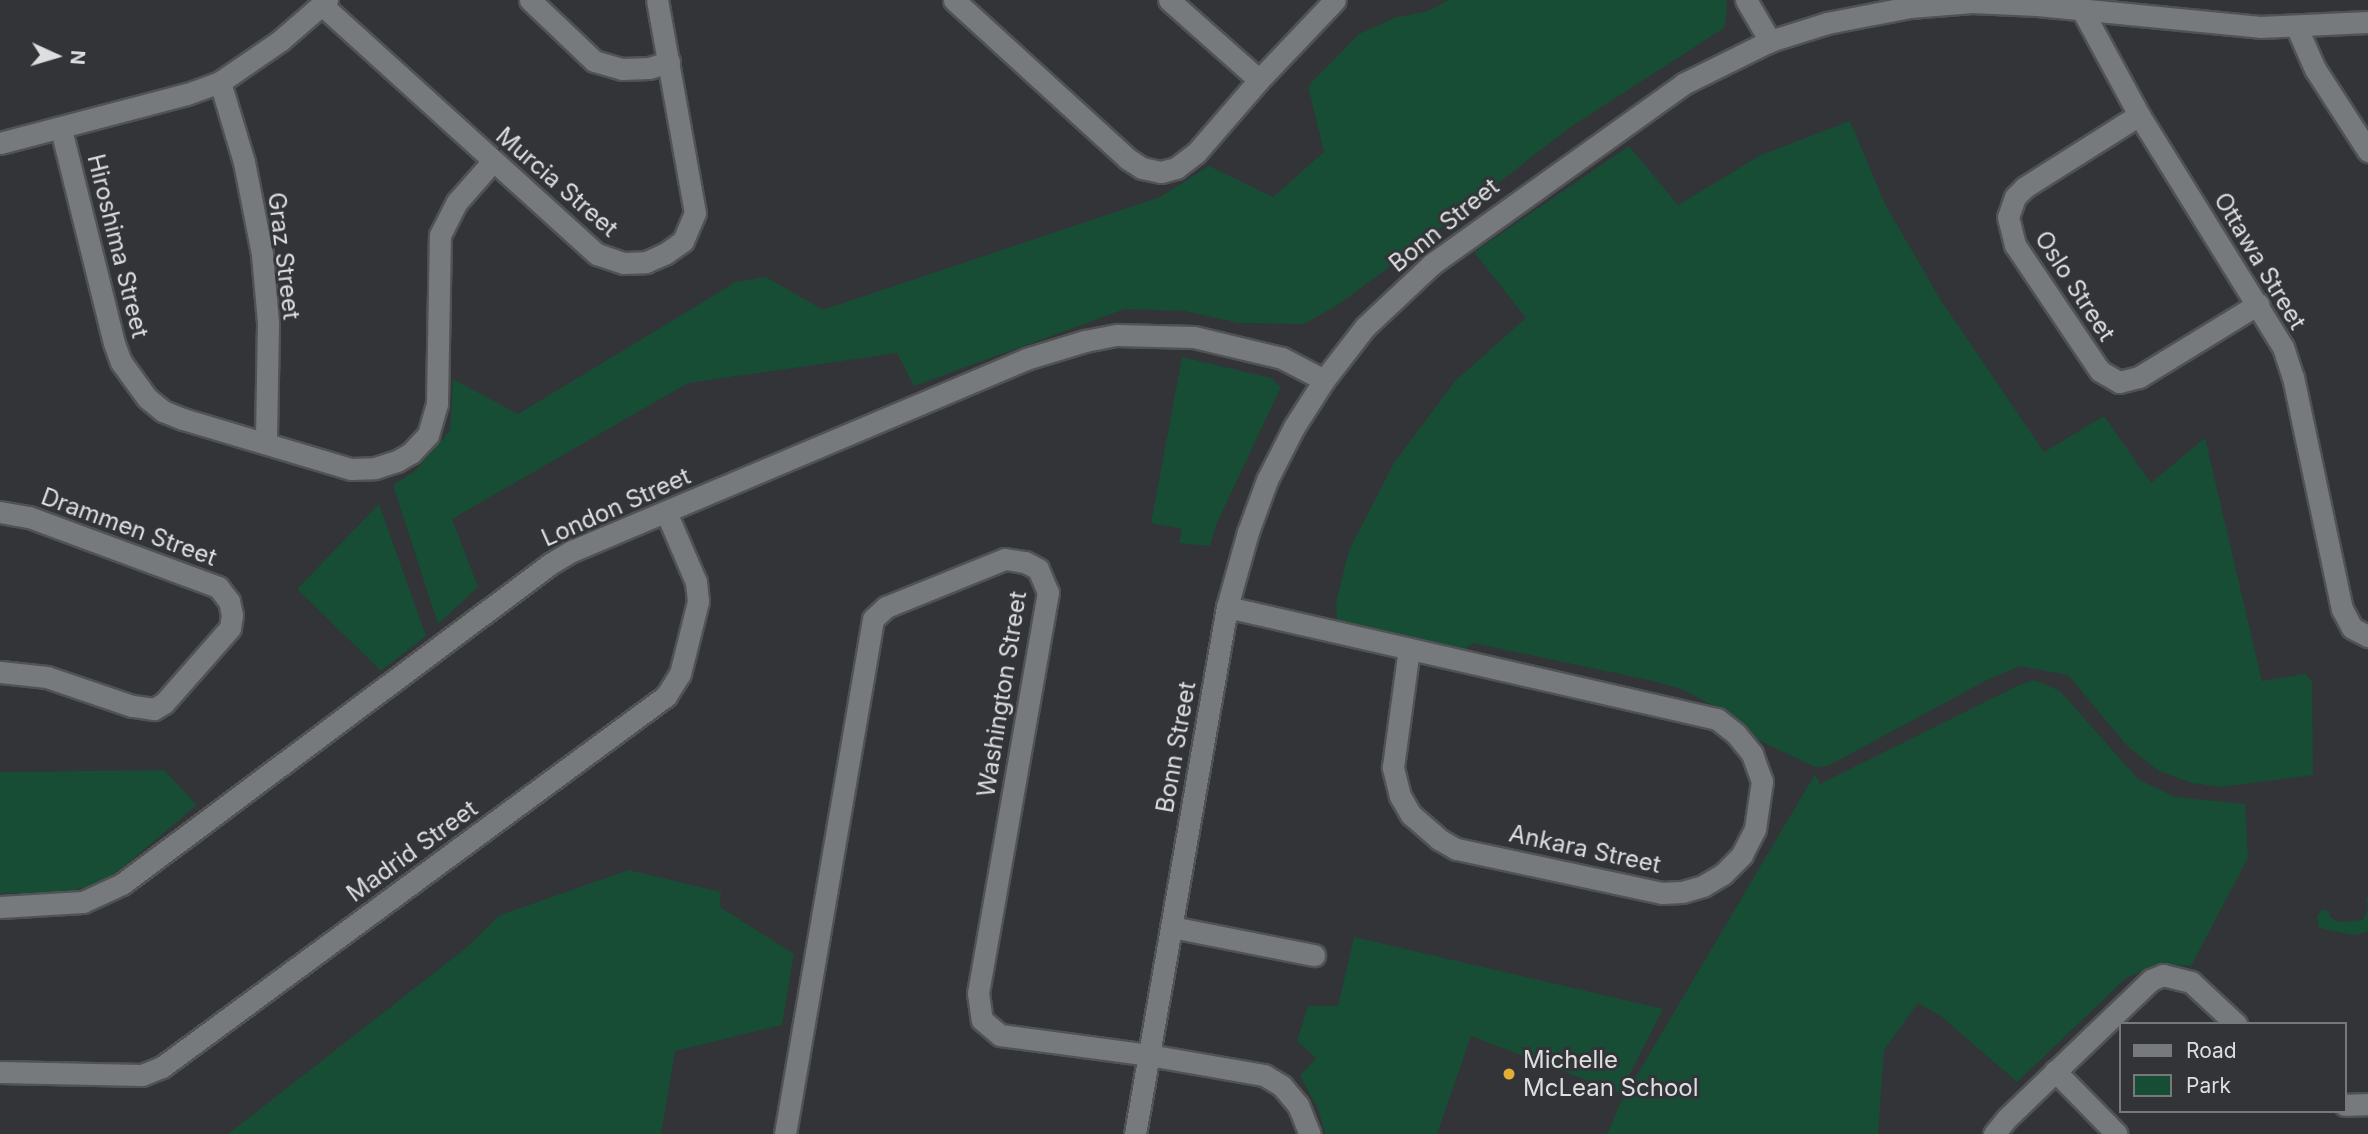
<!DOCTYPE html>
<style>
body{margin:0}
#map{position:relative;width:2368px;height:1134px;overflow:hidden;background:#323437;font-family:Inter,sans-serif}
div>[style]{position:absolute}
.green>*{inset:0;background:#174c35}
.roads{filter:drop-shadow(2px 0 #505254) drop-shadow(-2px 0 #505254) drop-shadow(0 2px #505254) drop-shadow(0 -2px #505254)}
.minor>*{height:21px;margin:-10.5px;padding:0 10.5px;transform-origin:10.5px;border-radius:10.5px;background:#777a7d}
.dots>*{width:19px;height:19px;translate:-50% -50%;box-sizing:border-box;border:4px solid #323437;border-radius:50%}
span{translate:-50% -50%;white-space:nowrap;text-align:center;line-height:1.15;-webkit-text-stroke:6px #323437;paint-order:stroke}
.street-label{font-size:24px;color:#dcdedf}
.poi-label{font-size:24px;color:#dcdedf}
.left{translate:0 -50%;text-align:left}
.legend{position:absolute;left:2119px;top:1022px;width:228px;height:91px;box-sizing:border-box;background:#323437;border:2px solid #76787a;margin:0;padding:9px 12px;list-style:none;font-size:21px;color:#dcdedf}
.legend li{display:flex;align-items:center;gap:14px;height:35px}
.legend b{width:35px;border:2px solid #76787a}
.north{position:absolute;left:21px;top:21px;width:70px;height:70px;-webkit-text-stroke:5px #323437;paint-order:stroke;rotate:94deg;font-size:19px;font-weight:700;line-height:28px;text-align:center;color:#dcdedf}
.north::after{content:'';display:block;margin:auto;width:24px;height:32px;background:#dcdedf;clip-path:polygon(50% 0,100% 100%,50% 72%,0 100%)}
</style>
<div id="map">
<div class="green">
<div style="clip-path:polygon(1449px 0,1727px 0,1726px 17px,1724px 28px,1569px 128px,1411px 251px,1339px 304px,1304px 324px,1239px 323px,1185px 311px,1125px 309px,914px 386px,897px 353px,688px 383px,452px 519px,478px 587px,438px 624px,393px 485px,415px 471px,450px 430px,453px 379px,518px 414px,736px 282px,766px 277px,823px 310px,1160px 197px,1209px 166px,1273px 197px,1324px 152px,1308px 86px,1359px 34px,1394px 18px,1428px 11px)"></div>
<div style="clip-path:polygon(1850px 121px,1885px 204px,1940px 299px,2044px 452px,2104px 416px,2151px 483px,2205px 438px,2262px 681px,2306px 674px,2312px 682px,2313px 775px,2221px 787px,2192px 783px,2159px 771px,2128px 747px,2068px 675px,2020px 666px,1987px 680px,1828px 766px,1815px 767px,1754px 738px,1733px 717px,1684px 690px,1653px 681px,1473px 643px,1463px 651px,1337px 626px,1336px 602px,1349px 550px,1394px 463px,1455px 381px,1526px 318px,1474px 252px,1629px 146px,1678px 205px,1761px 155px)"></div>
<div style="clip-path:polygon(1182px 357px,1271px 378px,1281px 387px,1216px 525px,1210px 546px,1179px 543px,1182px 529px,1151px 523px)"></div>
<div style="clip-path:polygon(379px 504px,426px 636px,381px 671px,297px 589px)"></div>
<div style="clip-path:polygon(2034px 680px,2060px 691px,2138px 779px,2175px 797px,2245px 804px,2248px 858px,2191px 966px,2160px 964px,2126px 978px,2017px 1082px,1941px 1016px,1918px 1003px,1884px 1050px,1878px 1134px,1607px 1134px,1621px 1102px,1815px 774px,1820px 784px,2021px 684px)"></div>
<div style="clip-path:polygon(164px 770px,197px 805px,121px 869px,97px 885px,59px 893px,0 893px,0 772px)"></div>
<div style="clip-path:polygon(629px 870px,721px 892px,720px 907px,794px 954px,782px 1025px,675px 1051px,661px 1134px,228px 1134px,466px 948px,500px 915px)"></div>
<div style="clip-path:polygon(2366px 898px,2368px 898px,2368px 932px,2352px 935px,2319px 928px,2317px 916px,2322px 909px,2329px 911px,2330px 917px,2337px 922px,2363px 920px,2368px 909px)"></div>
<div style="clip-path:polygon(1354px 937px,1663px 1009px,1620px 1093px,1471px 1036px,1437px 1134px,1325px 1134px,1318px 1109px,1300px 1076px,1316px 1058px,1297px 1041px,1308px 1006px,1338px 1006px)"></div>
</div>
<div class="roads">
<div class="minor">
<div style="left:530px;top:0;width:88px;rotate:43.6deg"></div>
<div style="left:594px;top:61px;width:29px;rotate:16deg"></div>
<div style="left:622px;top:69px;width:27px;rotate:-2deg"></div>
<div style="left:649px;top:68px;width:21px;rotate:-17deg"></div>
<div style="left:954px;top:0;width:236px;rotate:42.4deg"></div>
<div style="left:1128px;top:159px;width:17px;rotate:33deg"></div>
<div style="left:1142px;top:168px;width:19px;rotate:12deg"></div>
<div style="left:1161px;top:172px;width:16px;rotate:-15deg"></div>
<div style="left:1176px;top:168px;width:25px;rotate:-37deg"></div>
<div style="left:1196px;top:153px;width:96px;rotate:-49.2deg"></div>
<div style="left:1259px;top:80px;width:110px;rotate:-46.5deg"></div>
<div style="left:1169px;top:0;width:120px;rotate:41.6deg"></div>
<div style="left:1746px;top:0;width:48px;rotate:59.7deg"></div>
<div style="left:322px;top:5px;width:371px;rotate:42.2deg"></div>
<div style="left:597px;top:254px;width:28px;rotate:19deg"></div>
<div style="left:623px;top:263px;width:23px;rotate:-2deg"></div>
<div style="left:646px;top:262px;width:22px;rotate:-24deg"></div>
<div style="left:666px;top:253px;width:21px;rotate:-35deg"></div>
<div style="left:683px;top:241px;width:30px;rotate:-67deg"></div>
<div style="left:695px;top:213px;width:216px;rotate:-100.1deg"></div>
<div style="left:2081px;top:8px;width:122px;rotate:61.5deg"></div>
<div style="left:2139px;top:115px;width:273px;rotate:58.2deg"></div>
<div style="left:2283px;top:347px;width:32px;rotate:72deg"></div>
<div style="left:2293px;top:377px;width:237px;rotate:78.1deg"></div>
<div style="left:2342px;top:609px;width:21px;rotate:62deg"></div>
<div style="left:2352px;top:628px;width:18px;rotate:27deg"></div>
<div style="left:2297px;top:28px;width:45px;rotate:66.3deg"></div>
<div style="left:2315px;top:69px;width:98px;rotate:57.1deg"></div>
<div style="left:220px;top:82px;width:84px;rotate:73.3deg"></div>
<div style="left:244px;top:162px;width:94px;rotate:78.9deg"></div>
<div style="left:262px;top:254px;width:69px;rotate:85deg"></div>
<div style="left:268px;top:323px;width:118px;rotate:91deg"></div>
<div style="left:2139px;top:115px;width:135px;rotate:147.7deg"></div>
<div style="left:2025px;top:187px;width:14px;rotate:135deg"></div>
<div style="left:2015px;top:197px;width:21px;rotate:109deg"></div>
<div style="left:2008px;top:217px;width:29px;rotate:76deg"></div>
<div style="left:2015px;top:245px;width:152px;rotate:56deg"></div>
<div style="left:2100px;top:371px;width:22px;rotate:30deg"></div>
<div style="left:2119px;top:382px;width:21px;rotate:-14deg"></div>
<div style="left:2139px;top:377px;width:140px;rotate:-31.5deg"></div>
<div style="left:61px;top:129px;width:220px;rotate:76.1deg"></div>
<div style="left:114px;top:343px;width:20px;rotate:70deg"></div>
<div style="left:121px;top:362px;width:44px;rotate:54.2deg"></div>
<div style="left:147px;top:398px;width:21px;rotate:39deg"></div>
<div style="left:163px;top:411px;width:22px;rotate:22deg"></div>
<div style="left:183px;top:419px;width:175px;rotate:16.6deg"></div>
<div style="left:351px;top:469px;width:24px;rotate:-2deg"></div>
<div style="left:375px;top:468px;width:23px;rotate:-18deg"></div>
<div style="left:397px;top:461px;width:16px;rotate:-30deg"></div>
<div style="left:411px;top:453px;width:25px;rotate:-47deg"></div>
<div style="left:428px;top:435px;width:32px;rotate:-74deg"></div>
<div style="left:437px;top:404px;width:169px;rotate:-89deg"></div>
<div style="left:440px;top:235px;width:37px;rotate:-63deg"></div>
<div style="left:457px;top:202px;width:55px;rotate:-48.7deg"></div>
<div style="left:0;top:143px;width:193px;rotate:-14.7deg"></div>
<div style="left:187px;top:94px;width:35px;rotate:-20deg"></div>
<div style="left:220px;top:82px;width:74px;rotate:-34.5deg"></div>
<div style="left:281px;top:40px;width:61px;rotate:-41deg"></div>
<div style="left:0;top:512px;width:29px;rotate:10deg"></div>
<div style="left:29px;top:517px;width:202px;rotate:20.3deg"></div>
<div style="left:218px;top:587px;width:18px;rotate:52deg"></div>
<div style="left:229px;top:601px;width:14px;rotate:78deg"></div>
<div style="left:232px;top:615px;width:13px;rotate:99deg"></div>
<div style="left:230px;top:628px;width:100px;rotate:131.3deg"></div>
<div style="left:164px;top:703px;width:12px;rotate:149deg"></div>
<div style="left:154px;top:709px;width:22px;rotate:-172deg"></div>
<div style="left:132px;top:706px;width:90px;rotate:-161.2deg"></div>
<div style="left:47px;top:677px;width:47px;rotate:-173.9deg"></div>
<div style="left:1227px;top:607px;width:503px;rotate:12.88deg"></div>
<div style="left:1717px;top:719px;width:24px;rotate:38deg"></div>
<div style="left:1736px;top:734px;width:26px;rotate:51deg"></div>
<div style="left:1752px;top:754px;width:29px;rotate:70deg"></div>
<div style="left:1762px;top:781px;width:49px;rotate:98.3deg"></div>
<div style="left:1755px;top:829px;width:29px;rotate:117deg"></div>
<div style="left:1742px;top:855px;width:27px;rotate:135deg"></div>
<div style="left:1723px;top:874px;width:23px;rotate:149deg"></div>
<div style="left:1703px;top:886px;width:22px;rotate:164deg"></div>
<div style="left:1682px;top:892px;width:20px;rotate:177deg"></div>
<div style="left:1662px;top:893px;width:211px;rotate:-167.9deg"></div>
<div style="left:1456px;top:849px;width:20px;rotate:-150deg"></div>
<div style="left:1439px;top:839px;width:37px;rotate:-139deg"></div>
<div style="left:1411px;top:815px;width:22px;rotate:-120deg"></div>
<div style="left:1400px;top:796px;width:30px;rotate:-104deg"></div>
<div style="left:1393px;top:767px;width:119px;rotate:-82.3deg"></div>
<div style="left:0;top:907px;width:83px;rotate:-3.4deg"></div>
<div style="left:83px;top:902px;width:43px;rotate:-24.8deg"></div>
<div style="left:122px;top:884px;width:534px;rotate:-36.78deg"></div>
<div style="left:550px;top:564px;width:26px;rotate:-31deg"></div>
<div style="left:572px;top:551px;width:493px;rotate:-22.9deg"></div>
<div style="left:1026px;top:359px;width:62px;rotate:-17deg"></div>
<div style="left:1085px;top:341px;width:33px;rotate:-11deg"></div>
<div style="left:1117px;top:335px;width:77px;rotate:1.5deg"></div>
<div style="left:1194px;top:337px;width:90px;rotate:13.4deg"></div>
<div style="left:1282px;top:358px;width:47px;rotate:27.6deg"></div>
<div style="left:1172px;top:927px;width:145px;rotate:11.2deg"></div>
<div style="left:2055px;top:1071px;width:88px;rotate:45.5deg"></div>
<div style="left:0;top:1072px;width:142px;rotate:1.2deg"></div>
<div style="left:142px;top:1075px;width:22px;rotate:-22deg"></div>
<div style="left:162px;top:1067px;width:626px;rotate:-36.36deg"></div>
<div style="left:666px;top:696px;width:26px;rotate:-58deg"></div>
<div style="left:680px;top:674px;width:75px;rotate:-76.1deg"></div>
<div style="left:698px;top:601px;width:19px;rotate:-96deg"></div>
<div style="left:696px;top:582px;width:76px;rotate:-113.2deg"></div>
<div style="left:2345px;top:1105px;width:23px;rotate:-2deg"></div>
<div style="left:785px;top:1134px;width:522px;rotate:-80.3deg"></div>
<div style="left:873px;top:619px;width:18px;rotate:-43deg"></div>
<div style="left:886px;top:607px;width:128px;rotate:-22deg"></div>
<div style="left:1005px;top:559px;width:20px;rotate:9deg"></div>
<div style="left:1025px;top:562px;width:15px;rotate:28deg"></div>
<div style="left:1038px;top:569px;width:25px;rotate:67deg"></div>
<div style="left:1048px;top:592px;width:407px;rotate:99.9deg"></div>
<div style="left:978px;top:993px;width:27px;rotate:82deg"></div>
<div style="left:982px;top:1020px;width:23px;rotate:40deg"></div>
<div style="left:1000px;top:1035px;width:150px;rotate:7.6deg"></div>
<div style="left:1149px;top:1055px;width:117px;rotate:9.9deg"></div>
<div style="left:1264px;top:1075px;width:21px;rotate:31deg"></div>
<div style="left:1282px;top:1086px;width:25px;rotate:50deg"></div>
<div style="left:1298px;top:1105px;width:31px;rotate:68deg"></div>
<div style="left:1135px;top:1134px;width:535px;rotate:-80.1deg"></div>
<div style="left:1227px;top:607px;width:78px;rotate:-74.4deg"></div>
<div style="left:1248px;top:532px;width:55px;rotate:-69.9deg"></div>
<div style="left:1267px;top:480px;width:59px;rotate:-63deg"></div>
<div style="left:1294px;top:427px;width:56px;rotate:-57.4deg"></div>
<div style="left:1324px;top:380px;width:67px;rotate:-52.3deg"></div>
<div style="left:1365px;top:327px;width:92px;rotate:-43.2deg"></div>
<div style="left:1432px;top:264px;width:309px;rotate:-35.6deg"></div>
<div style="left:1683px;top:84px;width:97px;rotate:-26.3deg"></div>
<div style="left:1770px;top:41px;width:60px;rotate:-17.5deg"></div>
<div style="left:1827px;top:23px;width:85px;rotate:-10.9deg"></div>
<div style="left:1910px;top:7px;width:62px;rotate:-4.6deg"></div>
<div style="left:1972px;top:2px;width:65px;rotate:2.6deg"></div>
<div style="left:2037px;top:5px;width:224px;rotate:5.6deg"></div>
<div style="left:2260px;top:27px;width:108px;rotate:-2.7deg"></div>
<div style="left:1994px;top:1134px;width:19px;rotate:-51deg"></div>
<div style="left:2006px;top:1119px;width:201px;rotate:-43.8deg"></div>
<div style="left:2151px;top:980px;width:13px;rotate:-23deg"></div>
<div style="left:2163px;top:975px;width:29px;rotate:14deg"></div>
<div style="left:2191px;top:982px;width:62px;rotate:43deg"></div>
</div>
</div>
<div class="dots">
<div style="left:1509px;top:1074px;background:#e4ad35"></div>
</div>
<div class="street-label">
<span style="left:557px;top:182px;rotate:41deg">Murcia Street</span>
<span style="left:1444px;top:225px;rotate:-39deg">Bonn Street</span>
<span style="left:118px;top:246px;rotate:76deg">Hiroshima Street</span>
<span style="left:284px;top:256px;rotate:83deg">Graz Street</span>
<span style="left:2260px;top:261px;rotate:59deg">Ottawa Street</span>
<span style="left:2075px;top:286px;rotate:57deg">Oslo Street</span>
<span style="left:616px;top:507px;rotate:-24deg">London Street</span>
<span style="left:129px;top:527px;rotate:20deg">Drammen Street</span>
<span style="left:1002px;top:694px;rotate:-81deg">Washington Street</span>
<span style="left:1176px;top:747px;rotate:-80deg">Bonn Street</span>
<span style="left:1585px;top:849px;rotate:12deg">Ankara Street</span>
<span style="left:412px;top:851px;rotate:-36deg">Madrid Street</span>
</div>
<div class="poi-label">
<span class="left" style="left:1523px;top:1074px">Michelle<br>McLean School</span>
</div>
<ul class="legend">
<li><b style="height:9px;background:#777a7d"></b>Road</li>
<li><b style="height:19px;background:#174c35"></b>Park</li>
</ul>
<div class="north">N</div>
</div>
